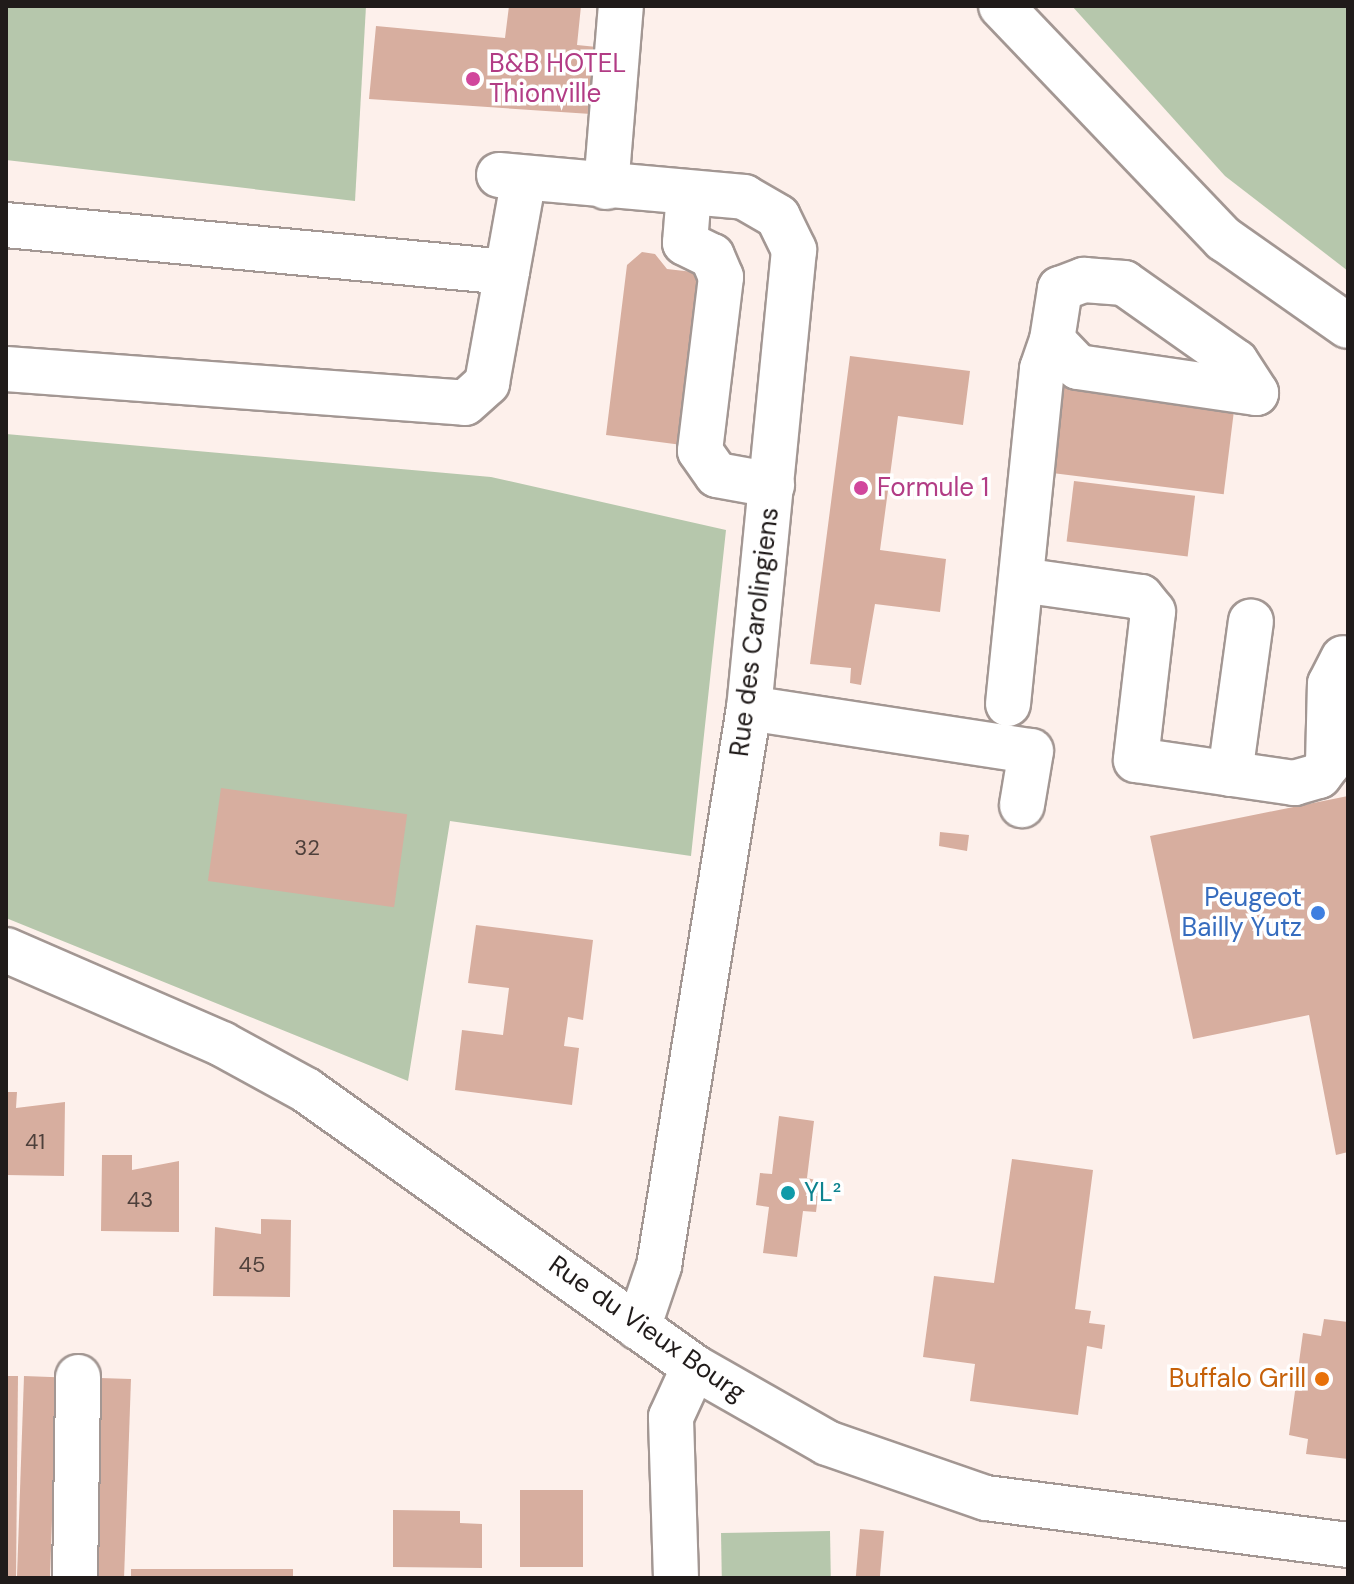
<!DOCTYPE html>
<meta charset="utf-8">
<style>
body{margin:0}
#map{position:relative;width:1354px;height:1584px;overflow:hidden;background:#fdf0eb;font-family:"DM Sans",sans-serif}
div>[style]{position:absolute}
.green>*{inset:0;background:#b6c7ac;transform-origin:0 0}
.building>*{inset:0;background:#d7ae9f;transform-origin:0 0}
.roads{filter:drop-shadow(2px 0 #a39793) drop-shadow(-2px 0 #a39793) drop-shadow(0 2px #a39793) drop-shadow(0 -2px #a39793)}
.minor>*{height:44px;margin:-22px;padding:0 22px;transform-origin:22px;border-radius:22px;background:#fff}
.highway>*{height:44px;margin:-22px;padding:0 22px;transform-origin:22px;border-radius:22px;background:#fff}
.dots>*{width:22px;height:22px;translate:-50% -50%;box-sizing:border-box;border:4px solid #fff;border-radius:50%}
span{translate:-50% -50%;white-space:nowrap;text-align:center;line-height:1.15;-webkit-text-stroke:7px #fff;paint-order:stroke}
.number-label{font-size:22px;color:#4e403b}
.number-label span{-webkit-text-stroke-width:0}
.hotel-label{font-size:26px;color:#b23c85}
.left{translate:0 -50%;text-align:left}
.street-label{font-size:26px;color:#201b1a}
.shop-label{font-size:26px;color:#366cbe}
.right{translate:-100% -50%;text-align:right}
.culture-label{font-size:26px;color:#0d838f}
.food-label{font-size:26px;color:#c56008}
.frame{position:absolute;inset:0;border:8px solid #201b1a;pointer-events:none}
</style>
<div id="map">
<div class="green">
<div style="clip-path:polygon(6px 6px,366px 6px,355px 201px,6px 160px)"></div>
<div style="clip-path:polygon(1072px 6px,1348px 6px,1348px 271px,1225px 176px)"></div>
<div style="clip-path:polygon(6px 434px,491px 477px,726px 530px,691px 856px,450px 821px,408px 1081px,6px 918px)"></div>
<div style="left:830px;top:1531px;width:47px;height:109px;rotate:89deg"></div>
</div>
<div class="building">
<div style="clip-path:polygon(509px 6px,581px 6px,577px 45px,597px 47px,591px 114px,369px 99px,376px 26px,505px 38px)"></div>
<div style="clip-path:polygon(642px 252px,655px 254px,667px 269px,702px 273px,682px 445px,606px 435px,627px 265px)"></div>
<div style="clip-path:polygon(850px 356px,970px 371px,963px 425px,898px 416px,880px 550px,946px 559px,940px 612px,875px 604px,861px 685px,850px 683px,851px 668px,810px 664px)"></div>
<div style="left:1057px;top:383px;width:179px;height:90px;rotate:7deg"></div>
<div style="left:1074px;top:481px;width:122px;height:61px;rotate:7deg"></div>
<div style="left:221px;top:788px;width:188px;height:94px;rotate:8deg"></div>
<div style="clip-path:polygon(1348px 796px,1348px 1152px,1336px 1155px,1309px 1015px,1193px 1039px,1150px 836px)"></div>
<div style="clip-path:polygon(940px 832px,969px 835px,967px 851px,939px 846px)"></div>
<div style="clip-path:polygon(476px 925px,593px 940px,583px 1020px,568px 1017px,564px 1046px,579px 1048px,572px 1105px,455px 1090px,462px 1030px,503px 1035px,509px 988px,468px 983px)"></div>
<div style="clip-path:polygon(6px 1092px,17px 1092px,16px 1108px,65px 1102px,64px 1176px,6px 1175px)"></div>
<div style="clip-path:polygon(779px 1116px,814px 1121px,807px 1178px,820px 1181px,816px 1212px,803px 1211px,797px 1257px,763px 1253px,769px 1207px,756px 1205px,760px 1173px,772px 1174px)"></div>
<div style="clip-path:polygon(102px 1155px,132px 1155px,132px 1170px,179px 1161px,179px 1232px,101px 1231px)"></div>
<div style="clip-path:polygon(1012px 1159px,1093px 1170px,1075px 1309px,1091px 1311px,1089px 1323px,1105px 1325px,1102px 1349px,1087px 1346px,1078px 1415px,970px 1401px,975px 1364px,923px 1357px,934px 1276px,994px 1283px)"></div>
<div style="clip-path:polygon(261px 1219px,291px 1220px,290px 1297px,213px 1296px,215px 1227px,261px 1234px)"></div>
<div style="clip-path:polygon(1324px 1319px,1348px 1322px,1348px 1459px,1306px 1454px,1308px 1439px,1289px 1435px,1303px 1333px,1321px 1336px)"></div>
<div style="clip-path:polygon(6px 1376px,18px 1376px,16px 1578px,6px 1578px)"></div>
<div style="left:24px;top:1376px;width:33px;height:202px;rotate:2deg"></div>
<div style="left:100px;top:1378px;width:31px;height:200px;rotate:2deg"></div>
<div style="left:520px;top:1490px;width:63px;height:77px"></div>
<div style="clip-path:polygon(393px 1510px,460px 1511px,460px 1523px,482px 1524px,482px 1568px,393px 1567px)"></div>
<div style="left:860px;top:1529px;width:24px;height:49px;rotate:5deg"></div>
<div style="left:131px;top:1569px;width:162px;height:9px"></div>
</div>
<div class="roads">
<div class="minor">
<div style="left:499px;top:175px;width:246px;rotate:5.1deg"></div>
<div style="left:744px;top:197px;width:39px;rotate:30deg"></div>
<div style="left:778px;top:217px;width:37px;rotate:64deg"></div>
<div style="left:794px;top:250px;width:460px;rotate:95.6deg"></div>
<div style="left:749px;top:708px;width:565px;rotate:99.16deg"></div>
<div style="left:659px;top:1266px;width:65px;rotate:108.7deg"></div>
<div style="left:606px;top:187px;width:182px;rotate:-85.3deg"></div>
<div style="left:689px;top:193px;width:50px;rotate:94.6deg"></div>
<div style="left:685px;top:243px;width:30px;rotate:26deg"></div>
<div style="left:712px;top:256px;width:23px;rotate:67deg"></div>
<div style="left:721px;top:277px;width:175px;rotate:96.9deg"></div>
<div style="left:700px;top:451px;width:29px;rotate:55deg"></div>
<div style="left:717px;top:475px;width:56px;rotate:10.3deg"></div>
<div style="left:6px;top:225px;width:503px;rotate:5.36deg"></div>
<div style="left:1084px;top:280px;width:40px;rotate:4.3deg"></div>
<div style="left:1124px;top:283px;width:137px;rotate:35.2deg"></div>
<div style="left:1236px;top:362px;width:37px;rotate:57deg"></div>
<div style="left:1256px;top:393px;width:180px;rotate:-171.7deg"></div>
<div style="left:1078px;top:367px;width:37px;rotate:-134deg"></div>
<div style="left:1052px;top:340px;width:52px;rotate:-81.1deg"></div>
<div style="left:1060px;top:289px;width:26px;rotate:-21deg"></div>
<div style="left:6px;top:369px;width:460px;rotate:4.2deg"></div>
<div style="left:465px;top:403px;width:30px;rotate:-42deg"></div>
<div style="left:487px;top:383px;width:208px;rotate:-79.8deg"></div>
<div style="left:1021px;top:580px;width:121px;rotate:8.1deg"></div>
<div style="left:1141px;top:597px;width:19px;rotate:51deg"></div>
<div style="left:1153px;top:612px;width:149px;rotate:96.6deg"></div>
<div style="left:1136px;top:760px;width:160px;rotate:8.3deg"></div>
<div style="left:1294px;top:783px;width:26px;rotate:-16deg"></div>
<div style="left:1319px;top:776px;width:15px;rotate:-53deg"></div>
<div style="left:1328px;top:764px;width:80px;rotate:-88.6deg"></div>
<div style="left:1330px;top:684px;width:29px;rotate:-63deg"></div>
<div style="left:1008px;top:704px;width:337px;rotate:-84.2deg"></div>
<div style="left:1042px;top:369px;width:31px;rotate:-71deg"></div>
<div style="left:749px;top:708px;width:285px;rotate:8.7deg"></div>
<div style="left:1031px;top:751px;width:55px;rotate:99.5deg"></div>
<div style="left:1230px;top:774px;width:154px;rotate:-82.2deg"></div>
<div style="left:6px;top:950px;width:236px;rotate:23.5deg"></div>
<div style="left:222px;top:1044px;width:96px;rotate:28.7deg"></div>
<div style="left:306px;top:1090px;width:477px;rotate:35.5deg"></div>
<div style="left:694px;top:1367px;width:153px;rotate:29.7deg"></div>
<div style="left:827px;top:1443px;width:168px;rotate:19.1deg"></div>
<div style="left:986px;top:1498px;width:365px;rotate:7.4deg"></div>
<div style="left:75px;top:1578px;width:201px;rotate:-89.1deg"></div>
<div style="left:676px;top:1578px;width:161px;rotate:-91.8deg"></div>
<div style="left:671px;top:1417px;width:55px;rotate:-65.3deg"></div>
</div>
<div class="highway">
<div style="left:1001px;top:6px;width:323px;rotate:46.3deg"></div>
<div style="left:1224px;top:239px;width:151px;rotate:35.1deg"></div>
</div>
</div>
<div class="dots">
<div style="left:473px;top:79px;background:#d1479c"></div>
<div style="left:861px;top:488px;background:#d1479c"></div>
<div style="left:1318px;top:913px;background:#3f7fe0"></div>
<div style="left:788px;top:1193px;background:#0f9aa8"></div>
<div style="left:1322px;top:1379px;background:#e8710a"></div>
</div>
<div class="number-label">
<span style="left:307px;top:848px">32</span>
<span style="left:35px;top:1142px">41</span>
<span style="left:140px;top:1200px">43</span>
<span style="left:252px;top:1265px">45</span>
</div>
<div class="hotel-label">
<span class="left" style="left:489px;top:79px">B&amp;B HOTEL<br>Thionville</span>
<span class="left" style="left:877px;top:488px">Formule 1</span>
</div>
<div class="street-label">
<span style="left:755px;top:632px;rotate:-83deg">Rue des Carolingiens</span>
<span style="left:647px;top:1329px;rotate:35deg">Rue du Vieux Bourg</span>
</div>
<div class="shop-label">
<span class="right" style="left:1302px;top:913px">Peugeot<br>Bailly Yutz</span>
</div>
<div class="culture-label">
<span class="left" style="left:804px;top:1193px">YL²</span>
</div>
<div class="food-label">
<span class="right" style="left:1306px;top:1379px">Buffalo Grill</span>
</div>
<div class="frame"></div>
</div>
